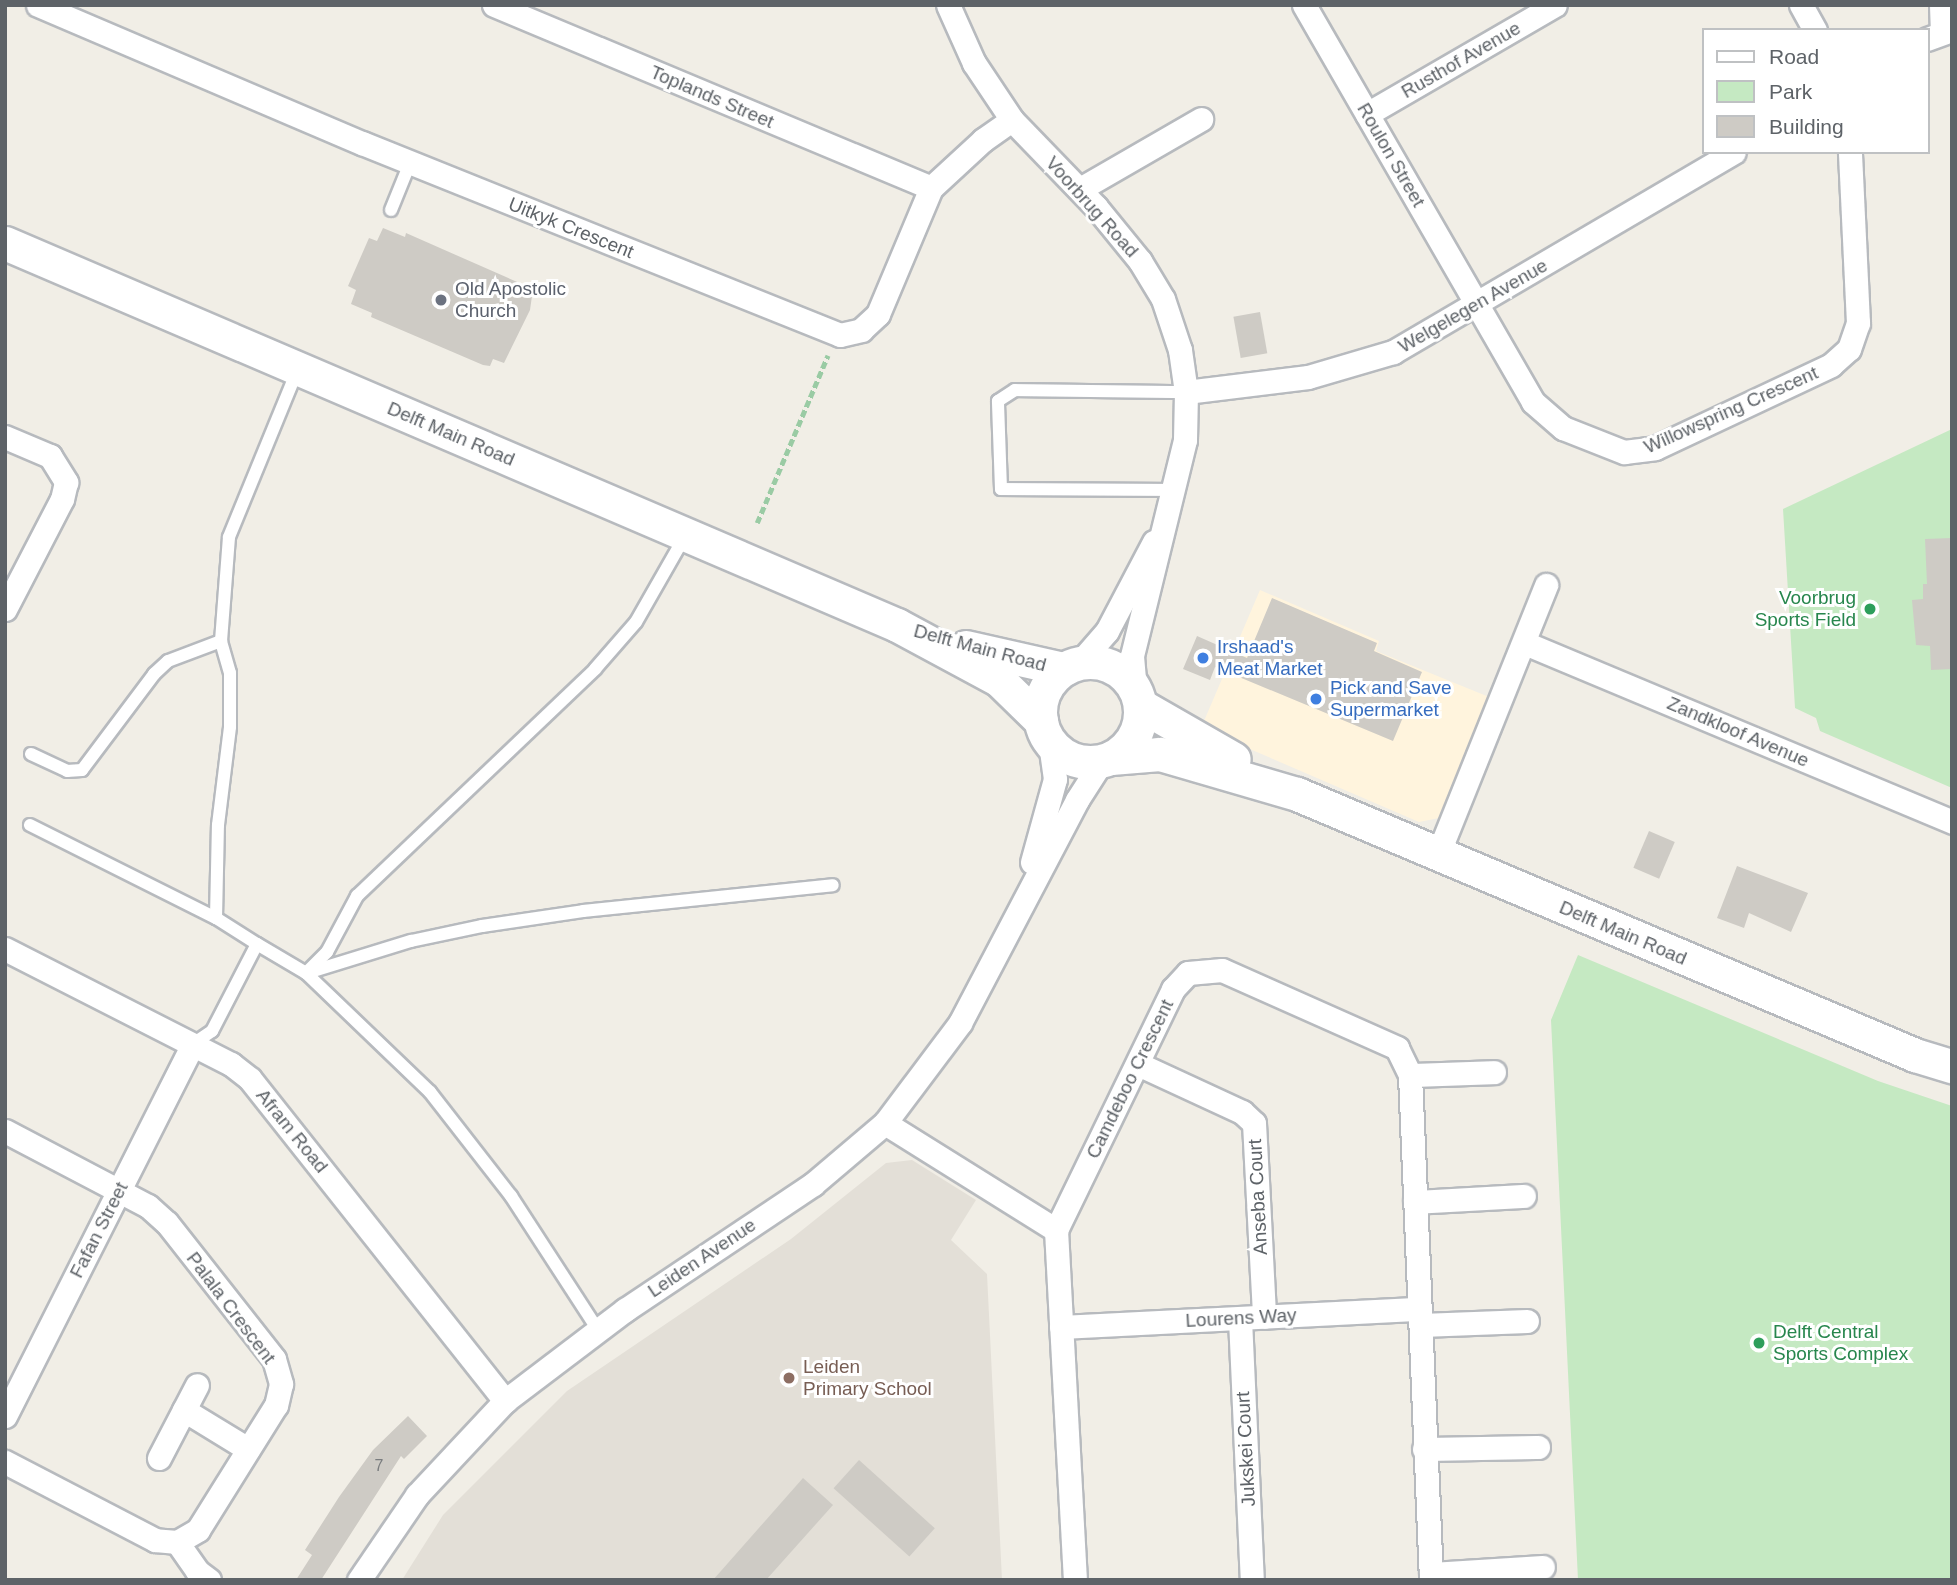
<!DOCTYPE html>
<style>
body{margin:0}
#map{position:relative;width:1957px;height:1585px;overflow:hidden;background:#f1eee6;font-family:Helvetica,sans-serif}
div>[style]{position:absolute}
.commercial>*{inset:0;background:#fff4dd}
.education>*{inset:0;background:#e3dfd7}
.green>*{inset:0;background:#c5e9c2}
.building>*{inset:0;background:#cecbc5;transform-origin:0 0}
.path>*{height:4.5px;margin-top:-2.25px;transform-origin:0;background:repeating-linear-gradient(90deg,#9acba4 0 7px,transparent 0 10.5px)}
.roads{filter:drop-shadow(2px 0 #b7babe) drop-shadow(-2px 0 #b7babe) drop-shadow(0 2px #b7babe) drop-shadow(0 -2px #b7babe)}
.lane>*{height:12px;margin:-6px;padding:0 6px;transform-origin:6px;border-radius:6px;background:#fff}
.street>*{height:23px;margin:-11.5px;padding:0 11.5px;transform-origin:11.5px;border-radius:11.5px;background:#fff}
.secondary>*{height:33px;margin:-16.5px;padding:0 16.5px;transform-origin:16.5px;border-radius:16.5px;background:#fff}
.secondary>.ring{margin:-16.5px;padding:0;box-sizing:content-box;background:none;border:33px solid #fff;border-radius:50%}
.dots>*{width:19px;height:19px;translate:-50% -50%;box-sizing:border-box;border:4px solid #fff;border-radius:50%}
span{translate:-50% -50%;white-space:nowrap;text-align:center;line-height:1.15;-webkit-text-stroke:6px #fff;paint-order:stroke}
.number-label{font-size:16px;color:#7a7d7f}
.number-label span{-webkit-text-stroke-width:0}
.street-label{font-size:19px;color:#5e6368}
.worship-label{font-size:19px;color:#5b616d}
.left{translate:0 -50%;text-align:left}
.leisure-label{font-size:19px;color:#27864d}
.right{translate:-100% -50%;text-align:right}
.shop-label{font-size:19px;color:#366cbe}
.education-label{font-size:19px;color:#785e54}
.frame{position:absolute;inset:0;border:7px solid #5e6368;pointer-events:none}
.legend{position:absolute;left:1702px;top:28px;width:228px;height:126px;box-sizing:border-box;background:#fff;border:2px solid #bfc1c3;margin:0;padding:9px 12px;list-style:none;font-size:21px;color:#5e6368}
.legend li{display:flex;align-items:center;gap:14px;height:35px}
.legend b{width:35px;border:2px solid #bfc1c3}
</style>
<div id="map">
<div class="commercial">
<div style="clip-path:polygon(1260px 590px,1379px 641px,1376px 651px,1494px 699px,1439px 818px,1419px 822px,1201px 728px)"></div>
</div>
<div class="education">
<div style="clip-path:polygon(912px 1160px,976px 1200px,951px 1240px,987px 1274px,1002px 1580px,402px 1580px,443px 1515px,567px 1391px,791px 1239px,886px 1163px)"></div>
</div>
<div class="green">
<div style="clip-path:polygon(1952px 429px,1952px 788px,1820px 731px,1816px 718px,1795px 708px,1783px 509px)"></div>
<div style="clip-path:polygon(1578px 955px,1878px 1081px,1952px 1106px,1952px 1580px,1578px 1580px,1551px 1020px)"></div>
</div>
<div class="building">
<div style="clip-path:polygon(383px 228px,405px 237px,406px 233px,524px 285px,521px 292px,532px 296px,530px 310px,504px 363px,493px 359px,490px 366px,483px 365px,371px 317px,372px 313px,351px 304px,356px 290px,348px 286px,369px 238px,377px 241px)"></div>
<div style="left:1260px;top:312px;width:42px;height:27px;rotate:80deg"></div>
<div style="clip-path:polygon(1952px 538px,1952px 669px,1931px 670px,1930px 646px,1916px 645px,1912px 600px,1923px 599px,1923px 584px,1927px 584px,1925px 539px)"></div>
<div style="clip-path:polygon(1272px 598px,1377px 643px,1374px 651px,1422px 672px,1393px 741px,1215px 667px,1210px 680px,1183px 669px,1197px 636px,1247px 658px)"></div>
<div style="left:1649px;top:831px;width:28px;height:40px;rotate:23deg"></div>
<div style="clip-path:polygon(1737px 866px,1808px 893px,1791px 932px,1749px 913px,1744px 928px,1717px 918px)"></div>
<div style="clip-path:polygon(408px 1416px,427px 1436px,404px 1459px,401px 1456px,321px 1580px,296px 1580px,312px 1555px,305px 1550px,339px 1497px,373px 1450px)"></div>
<div style="left:859px;top:1460px;width:102px;height:38px;rotate:42deg"></div>
<div style="clip-path:polygon(803px 1478px,833px 1505px,766px 1580px,713px 1580px)"></div>
</div>
<div class="path">
<div style="left:757px;top:523px;width:182px;rotate:-67.1deg"></div>
</div>
<div class="roads">
<div class="lane">
<div style="left:391px;top:210px;width:51px;rotate:-68deg"></div>
<div style="left:1175px;top:490px;width:174px;rotate:-179.7deg"></div>
<div style="left:1001px;top:489px;width:88px;rotate:-92deg"></div>
<div style="left:998px;top:401px;width:20px;rotate:-33deg"></div>
<div style="left:1015px;top:390px;width:171px;rotate:0.7deg"></div>
<div style="left:31px;top:754px;width:40px;rotate:25deg"></div>
<div style="left:67px;top:771px;width:15px;rotate:-4deg"></div>
<div style="left:82px;top:770px;width:120px;rotate:-53.1deg"></div>
<div style="left:154px;top:674px;width:19px;rotate:-43deg"></div>
<div style="left:168px;top:661px;width:57px;rotate:-20.7deg"></div>
<div style="left:30px;top:825px;width:208px;rotate:26.6deg"></div>
<div style="left:216px;top:918px;width:49px;rotate:32.4deg"></div>
<div style="left:257px;top:944px;width:98px;rotate:117.3deg"></div>
<div style="left:212px;top:1031px;width:23px;rotate:146deg"></div>
<div style="left:216px;top:918px;width:93px;rotate:-88.8deg"></div>
<div style="left:218px;top:825px;width:99px;rotate:-83deg"></div>
<div style="left:230px;top:727px;width:54px;rotate:-90deg"></div>
<div style="left:230px;top:673px;width:33px;rotate:-106deg"></div>
<div style="left:221px;top:641px;width:104px;rotate:-85.6deg"></div>
<div style="left:229px;top:537px;width:179px;rotate:-67.7deg"></div>
<div style="left:257px;top:944px;width:57px;rotate:30.6deg"></div>
<div style="left:306px;top:973px;width:172px;rotate:43.8deg"></div>
<div style="left:430px;top:1092px;width:132px;rotate:52.1deg"></div>
<div style="left:511px;top:1196px;width:160px;rotate:57deg"></div>
<div style="left:310px;top:972px;width:106px;rotate:-17.1deg"></div>
<div style="left:411px;top:941px;width:73px;rotate:-11.9deg"></div>
<div style="left:482px;top:926px;width:102px;rotate:-8.4deg"></div>
<div style="left:583px;top:911px;width:251px;rotate:-5.9deg"></div>
<div style="left:306px;top:973px;width:30px;rotate:-45deg"></div>
<div style="left:327px;top:952px;width:64px;rotate:-61.8deg"></div>
<div style="left:357px;top:896px;width:329px;rotate:-43.6deg"></div>
<div style="left:595px;top:669px;width:62px;rotate:-48.9deg"></div>
<div style="left:636px;top:622px;width:99px;rotate:-60.3deg"></div>
</div>
<div class="street">
<div style="left:38px;top:5px;width:352px;rotate:23.1deg"></div>
<div style="left:362px;top:143px;width:515px;rotate:21.88deg"></div>
<div style="left:840px;top:335px;width:22px;rotate:-13deg"></div>
<div style="left:861px;top:330px;width:23px;rotate:-43deg"></div>
<div style="left:878px;top:314px;width:137px;rotate:-67.2deg"></div>
<div style="left:931px;top:188px;width:71px;rotate:-42.7deg"></div>
<div style="left:983px;top:140px;width:35px;rotate:-35deg"></div>
<div style="left:494px;top:5px;width:474px;rotate:22.7deg"></div>
<div style="left:948px;top:5px;width:64px;rotate:65.9deg"></div>
<div style="left:974px;top:63px;width:69px;rotate:56.3deg"></div>
<div style="left:1012px;top:120px;width:121px;rotate:46deg"></div>
<div style="left:1096px;top:207px;width:70px;rotate:50.8deg"></div>
<div style="left:1140px;top:261px;width:44px;rotate:58.8deg"></div>
<div style="left:1163px;top:299px;width:54px;rotate:71.6deg"></div>
<div style="left:1180px;top:350px;width:42px;rotate:81.9deg"></div>
<div style="left:1186px;top:392px;width:48px;rotate:91.2deg"></div>
<div style="left:1185px;top:440px;width:222px;rotate:103.8deg"></div>
<div style="left:1132px;top:656px;width:32px;rotate:85deg"></div>
<div style="left:1304px;top:5px;width:458px;rotate:60deg"></div>
<div style="left:1533px;top:402px;width:40px;rotate:41deg"></div>
<div style="left:1563px;top:428px;width:66px;rotate:21.5deg"></div>
<div style="left:1624px;top:452px;width:31px;rotate:-7deg"></div>
<div style="left:1655px;top:448px;width:195px;rotate:-25.2deg"></div>
<div style="left:1831px;top:365px;width:24px;rotate:-42deg"></div>
<div style="left:1849px;top:349px;width:28px;rotate:-71deg"></div>
<div style="left:1858px;top:323px;width:171px;rotate:-92.7deg"></div>
<div style="left:1801px;top:5px;width:29px;rotate:61deg"></div>
<div style="left:1941px;top:5px;width:26px;rotate:88deg"></div>
<div style="left:1927px;top:39px;width:27px;rotate:-20deg"></div>
<div style="left:1367px;top:114px;width:217px;rotate:-30.1deg"></div>
<div style="left:1080px;top:189px;width:140px;rotate:-30deg"></div>
<div style="left:1186px;top:392px;width:123px;rotate:-7deg"></div>
<div style="left:1308px;top:377px;width:89px;rotate:-16.4deg"></div>
<div style="left:1393px;top:352px;width:395px;rotate:-30.4deg"></div>
<div style="left:5px;top:437px;width:49px;rotate:22.9deg"></div>
<div style="left:50px;top:456px;width:31px;rotate:58deg"></div>
<div style="left:66px;top:482px;width:17px;rotate:103deg"></div>
<div style="left:62px;top:499px;width:124px;rotate:117.4deg"></div>
<div style="left:1525px;top:643px;width:463px;rotate:22.7deg"></div>
<div style="left:1080px;top:662px;width:41px;rotate:-48.9deg"></div>
<div style="left:1107px;top:631px;width:101px;rotate:-62.2deg"></div>
<div style="left:1438px;top:854px;width:290px;rotate:-68.1deg"></div>
<div style="left:1032px;top:862px;width:86px;rotate:-74.5deg"></div>
<div style="left:1055px;top:779px;width:37px;rotate:-98deg"></div>
<div style="left:5px;top:949px;width:254px;rotate:27deg"></div>
<div style="left:231px;top:1064px;width:24px;rotate:38deg"></div>
<div style="left:250px;top:1079px;width:411px;rotate:51.6deg"></div>
<div style="left:1138px;top:1064px;width:115px;rotate:24.8deg"></div>
<div style="left:1242px;top:1112px;width:16px;rotate:43deg"></div>
<div style="left:1254px;top:1123px;width:194px;rotate:87deg"></div>
<div style="left:1410px;top:1075px;width:84px;rotate:-2deg"></div>
<div style="left:885px;top:1123px;width:202px;rotate:32deg"></div>
<div style="left:1056px;top:1230px;width:351px;rotate:86.9deg"></div>
<div style="left:5px;top:1131px;width:161px;rotate:27.7deg"></div>
<div style="left:148px;top:1206px;width:25px;rotate:42deg"></div>
<div style="left:167px;top:1223px;width:173px;rotate:51.8deg"></div>
<div style="left:274px;top:1359px;width:26px;rotate:74deg"></div>
<div style="left:281px;top:1384px;width:22px;rotate:103deg"></div>
<div style="left:276px;top:1405px;width:147px;rotate:122deg"></div>
<div style="left:198px;top:1530px;width:24px;rotate:150deg"></div>
<div style="left:177px;top:1542px;width:22px;rotate:-175deg"></div>
<div style="left:155px;top:1540px;width:169px;rotate:-152.5deg"></div>
<div style="left:1415px;top:1202px;width:109px;rotate:-3.2deg"></div>
<div style="left:1056px;top:1230px;width:268px;rotate:-64.1deg"></div>
<div style="left:1173px;top:989px;width:22px;rotate:-47deg"></div>
<div style="left:1188px;top:973px;width:34px;rotate:-5deg"></div>
<div style="left:1222px;top:970px;width:192px;rotate:24deg"></div>
<div style="left:1397px;top:1048px;width:30px;rotate:64deg"></div>
<div style="left:1410px;top:1075px;width:505px;rotate:87.62deg"></div>
<div style="left:1240px;top:1319px;width:261px;rotate:87.4deg"></div>
<div style="left:1421px;top:1325px;width:106px;rotate:-2.2deg"></div>
<div style="left:1061px;top:1327px;width:359px;rotate:-2.9deg"></div>
<div style="left:184px;top:1410px;width:75px;rotate:31.4deg"></div>
<div style="left:5px;top:1416px;width:415px;rotate:-63.2deg"></div>
<div style="left:1424px;top:1449px;width:114px;rotate:-1deg"></div>
<div style="left:159px;top:1458px;width:82px;rotate:-62.5deg"></div>
<div style="left:177px;top:1542px;width:35px;rotate:55deg"></div>
<div style="left:197px;top:1571px;width:15px;rotate:37deg"></div>
<div style="left:1431px;top:1574px;width:112px;rotate:-3.6deg"></div>
<div style="left:359px;top:1580px;width:103px;rotate:-55.7deg"></div>
<div style="left:417px;top:1495px;width:129px;rotate:-46.9deg"></div>
<div style="left:505px;top:1401px;width:151px;rotate:-37.2deg"></div>
<div style="left:625px;top:1310px;width:226px;rotate:-33.8deg"></div>
<div style="left:813px;top:1184px;width:94px;rotate:-40.3deg"></div>
<div style="left:885px;top:1123px;width:125px;rotate:-53.1deg"></div>
<div style="left:960px;top:1023px;width:252px;rotate:-62.3deg"></div>
<div style="left:1077px;top:800px;width:46px;rotate:-57.3deg"></div>
</div>
<div class="secondary">
<div style="left:5px;top:243px;width:970px;rotate:23.18deg"></div>
<div style="left:897px;top:625px;width:116px;rotate:28.3deg"></div>
<div style="left:999px;top:680px;width:59px;rotate:44.3deg"></div>
<div style="left:966px;top:647px;width:100px;rotate:12.7deg"></div>
<div class="ring" style="left:1040px;top:662px;width:67px;height:67px"></div>
<div style="left:1140px;top:705px;width:108px;rotate:29.9deg"></div>
<div style="left:1111px;top:758px;width:49px;rotate:-4.7deg"></div>
<div style="left:1160px;top:754px;width:143px;rotate:16.3deg"></div>
<div style="left:1297px;top:794px;width:671px;rotate:22.9deg"></div>
<div style="left:1915px;top:1055px;width:39px;rotate:17deg"></div>
</div>
</div>
<div class="dots">
<div style="left:441px;top:300px;background:#6b7280"></div>
<div style="left:1870px;top:609px;background:#2e9e5b"></div>
<div style="left:1203px;top:658px;background:#3f7fe0"></div>
<div style="left:1316px;top:699px;background:#3f7fe0"></div>
<div style="left:1759px;top:1343px;background:#2e9e5b"></div>
<div style="left:789px;top:1378px;background:#8d6e63"></div>
</div>
<div class="number-label">
<span style="left:379px;top:1466px">7</span>
</div>
<div class="street-label">
<span style="left:1461px;top:60px;rotate:-30deg">Rusthof Avenue</span>
<span style="left:712px;top:97px;rotate:23deg">Toplands Street</span>
<span style="left:1391px;top:155px;rotate:60deg">Roulon Street</span>
<span style="left:1092px;top:207px;rotate:48deg">Voorbrug Road</span>
<span style="left:571px;top:228px;rotate:22deg">Uitkyk Crescent</span>
<span style="left:1473px;top:306px;rotate:-30deg">Welgelegen Avenue</span>
<span style="left:1731px;top:410px;rotate:-24deg">Willowspring Crescent</span>
<span style="left:451px;top:434px;rotate:23deg">Delft Main Road</span>
<span style="left:980px;top:648px;rotate:15deg">Delft Main Road</span>
<span style="left:1738px;top:732px;rotate:23deg">Zandkloof Avenue</span>
<span style="left:1623px;top:933px;rotate:23deg">Delft Main Road</span>
<span style="left:1130px;top:1079px;rotate:-64deg">Camdeboo Crescent</span>
<span style="left:292px;top:1131px;rotate:51deg">Afram Road</span>
<span style="left:1258px;top:1197px;rotate:-93deg">Anseba Court</span>
<span style="left:99px;top:1230px;rotate:-63deg">Fafan Street</span>
<span style="left:702px;top:1258px;rotate:-34deg">Leiden Avenue</span>
<span style="left:231px;top:1308px;rotate:53deg">Palala Crescent</span>
<span style="left:1241px;top:1318px;rotate:-3deg">Lourens Way</span>
<span style="left:1246px;top:1449px;rotate:-93deg">Jukskei Court</span>
</div>
<div class="worship-label">
<span class="left" style="left:455px;top:300px">Old Apostolic<br>Church</span>
</div>
<div class="leisure-label">
<span class="right" style="left:1856px;top:609px">Voorbrug<br>Sports Field</span>
<span class="left" style="left:1773px;top:1343px">Delft Central<br>Sports Complex</span>
</div>
<div class="shop-label">
<span class="left" style="left:1217px;top:658px">Irshaad's<br>Meat Market</span>
<span class="left" style="left:1330px;top:699px">Pick and Save<br>Supermarket</span>
</div>
<div class="education-label">
<span class="left" style="left:803px;top:1378px">Leiden<br>Primary School</span>
</div>
<div class="frame"></div>
<ul class="legend">
<li><b style="height:9px;background:#fff"></b>Road</li>
<li><b style="height:19px;background:#c5e9c2"></b>Park</li>
<li><b style="height:19px;background:#cecbc5"></b>Building</li>
</ul>
</div>
